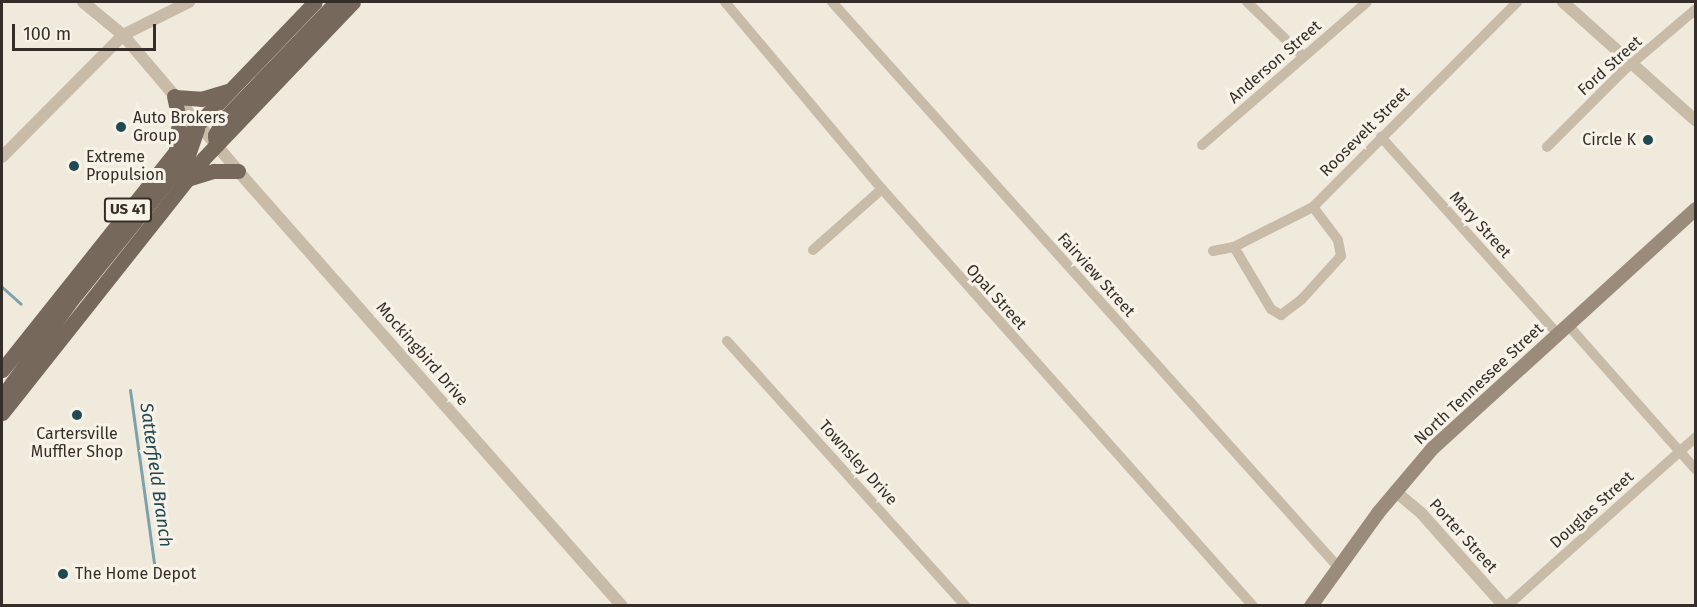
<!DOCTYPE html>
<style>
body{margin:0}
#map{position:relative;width:1697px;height:607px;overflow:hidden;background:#f0eadc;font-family:"Fira Sans",sans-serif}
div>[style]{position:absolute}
.stream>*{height:3px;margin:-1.5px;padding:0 1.5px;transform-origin:1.5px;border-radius:1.5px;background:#7da2ab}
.minor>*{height:10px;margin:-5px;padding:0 5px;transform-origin:5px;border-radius:5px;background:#c8bca9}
.tertiary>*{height:12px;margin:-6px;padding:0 6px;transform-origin:6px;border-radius:6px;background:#c8bca9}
.secondary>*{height:14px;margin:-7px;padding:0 7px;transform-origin:7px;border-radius:7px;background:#9b8b7b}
.primary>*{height:15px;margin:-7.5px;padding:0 7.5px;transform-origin:7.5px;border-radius:7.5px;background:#76685b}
.dots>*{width:16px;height:16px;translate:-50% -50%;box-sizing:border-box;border:3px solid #f8f3e8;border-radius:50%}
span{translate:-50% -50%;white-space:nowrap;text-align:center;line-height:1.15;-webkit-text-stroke:6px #f8f3e8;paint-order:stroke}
.shield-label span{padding:2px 4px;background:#f8f3e8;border:2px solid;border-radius:4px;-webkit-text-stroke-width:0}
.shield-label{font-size:15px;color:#352e28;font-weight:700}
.street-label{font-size:16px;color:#352e28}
.poi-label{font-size:16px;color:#352e28}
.left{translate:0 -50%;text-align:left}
.right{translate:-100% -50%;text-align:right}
.water-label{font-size:18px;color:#214954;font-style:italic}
.frame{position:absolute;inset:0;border:3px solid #352e28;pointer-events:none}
.scale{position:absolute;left:12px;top:24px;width:144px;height:27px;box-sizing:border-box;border:3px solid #352e28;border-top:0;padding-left:8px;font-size:18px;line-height:21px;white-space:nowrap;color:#352e28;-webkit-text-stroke:4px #f8f3e8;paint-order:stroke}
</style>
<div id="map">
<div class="stream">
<div style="left:2px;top:287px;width:25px;rotate:42deg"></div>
<div style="left:130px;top:390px;width:175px;rotate:82.1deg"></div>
</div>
<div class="minor">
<div style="left:725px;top:2px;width:244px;rotate:50deg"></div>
<div style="left:882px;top:189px;width:558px;rotate:48.34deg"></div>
<div style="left:832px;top:2px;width:758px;rotate:48.15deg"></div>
<div style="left:1247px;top:2px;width:79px;rotate:44deg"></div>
<div style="left:1381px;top:137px;width:263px;rotate:48.1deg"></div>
<div style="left:1202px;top:145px;width:218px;rotate:-40.9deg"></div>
<div style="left:1547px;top:147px;width:107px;rotate:-45deg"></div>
<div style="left:1623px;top:71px;width:96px;rotate:-40.3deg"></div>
<div style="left:1234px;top:247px;width:72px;rotate:59.2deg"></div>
<div style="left:1271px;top:309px;width:12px;rotate:31deg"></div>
<div style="left:1281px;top:315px;width:26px;rotate:-37deg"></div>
<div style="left:1302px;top:299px;width:58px;rotate:-47.8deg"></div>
<div style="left:1341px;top:256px;width:16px;rotate:-101deg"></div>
<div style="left:1338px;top:240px;width:41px;rotate:-127.1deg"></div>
<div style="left:813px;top:250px;width:92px;rotate:-41.5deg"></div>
<div style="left:1213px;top:251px;width:21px;rotate:-11deg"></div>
<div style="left:1234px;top:247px;width:89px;rotate:-26.9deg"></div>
<div style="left:1313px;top:207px;width:289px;rotate:-45.1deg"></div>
<div style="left:1567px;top:324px;width:195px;rotate:48.5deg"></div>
<div style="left:727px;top:341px;width:357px;rotate:48deg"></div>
<div style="left:1507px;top:606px;width:254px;rotate:-41.8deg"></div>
</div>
<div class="tertiary">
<div style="left:83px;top:2px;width:52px;rotate:39.5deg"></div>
<div style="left:123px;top:35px;width:199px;rotate:49.7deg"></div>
<div style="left:252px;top:187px;width:559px;rotate:48.55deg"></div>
<div style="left:1563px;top:2px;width:178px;rotate:41.8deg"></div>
<div style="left:2px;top:157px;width:172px;rotate:-45.2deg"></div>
<div style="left:123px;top:35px;width:74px;rotate:-26.6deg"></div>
<div style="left:1395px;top:491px;width:35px;rotate:40deg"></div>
<div style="left:1422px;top:514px;width:123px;rotate:48.3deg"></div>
</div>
<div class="secondary">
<div style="left:1311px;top:606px;width:115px;rotate:-54.2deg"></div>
<div style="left:1378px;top:513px;width:85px;rotate:-49.8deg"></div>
<div style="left:1433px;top:448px;width:355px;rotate:-42.3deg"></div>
</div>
<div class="primary">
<div style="left:174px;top:96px;width:25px;rotate:78deg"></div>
<div style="left:179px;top:120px;width:29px;rotate:96deg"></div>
<div style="left:175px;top:97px;width:26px;rotate:4deg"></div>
<div style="left:201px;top:99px;width:27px;rotate:-17deg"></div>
<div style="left:216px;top:145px;width:10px;rotate:-96deg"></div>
<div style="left:215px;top:135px;width:17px;rotate:-62deg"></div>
<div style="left:223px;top:120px;width:163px;rotate:-46.2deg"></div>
<div style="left:187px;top:179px;width:28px;rotate:-17deg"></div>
<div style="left:214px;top:171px;width:24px"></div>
<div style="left:2px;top:370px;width:313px;rotate:-51.5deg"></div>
<div style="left:197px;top:125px;width:170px;rotate:-46.2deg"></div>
<div style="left:2px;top:397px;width:120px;rotate:-54.5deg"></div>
<div style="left:72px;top:299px;width:185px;rotate:-51.1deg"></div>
<div style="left:188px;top:155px;width:28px;rotate:-71deg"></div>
<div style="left:2px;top:413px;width:324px;rotate:-51.6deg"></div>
<div style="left:203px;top:159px;width:217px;rotate:-46.3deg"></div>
</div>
<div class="dots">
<div style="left:121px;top:127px;background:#214954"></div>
<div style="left:1648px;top:140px;background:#214954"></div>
<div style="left:74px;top:166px;background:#214954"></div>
<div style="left:77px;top:415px;background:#214954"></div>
<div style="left:63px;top:574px;background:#214954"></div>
</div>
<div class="shield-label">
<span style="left:128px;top:210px">US 41</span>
</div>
<div class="street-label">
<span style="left:1275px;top:62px;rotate:-41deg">Anderson Street</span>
<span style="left:1610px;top:66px;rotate:-42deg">Ford Street</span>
<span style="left:1365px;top:132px;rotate:-45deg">Roosevelt Street</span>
<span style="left:1480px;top:225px;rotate:48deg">Mary Street</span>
<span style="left:1096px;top:275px;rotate:48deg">Fairview Street</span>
<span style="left:996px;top:297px;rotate:48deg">Opal Street</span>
<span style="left:422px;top:354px;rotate:49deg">Mockingbird Drive</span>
<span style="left:1479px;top:384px;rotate:-43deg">North Tennessee Street</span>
<span style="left:858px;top:463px;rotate:48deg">Townsley Drive</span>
<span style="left:1592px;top:510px;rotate:-42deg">Douglas Street</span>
<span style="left:1463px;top:536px;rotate:48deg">Porter Street</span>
</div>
<div class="poi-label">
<span class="left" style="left:133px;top:127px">Auto Brokers<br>Group</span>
<span class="right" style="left:1636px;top:140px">Circle K</span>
<span class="left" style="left:86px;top:166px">Extreme<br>Propulsion</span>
<span style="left:77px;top:443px">Cartersville<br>Muffler Shop</span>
<span class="left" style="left:75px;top:574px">The Home Depot</span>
</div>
<div class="water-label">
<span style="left:156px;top:475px;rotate:82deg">Satterfield Branch</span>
</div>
<div class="frame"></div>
<div class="scale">100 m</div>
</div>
